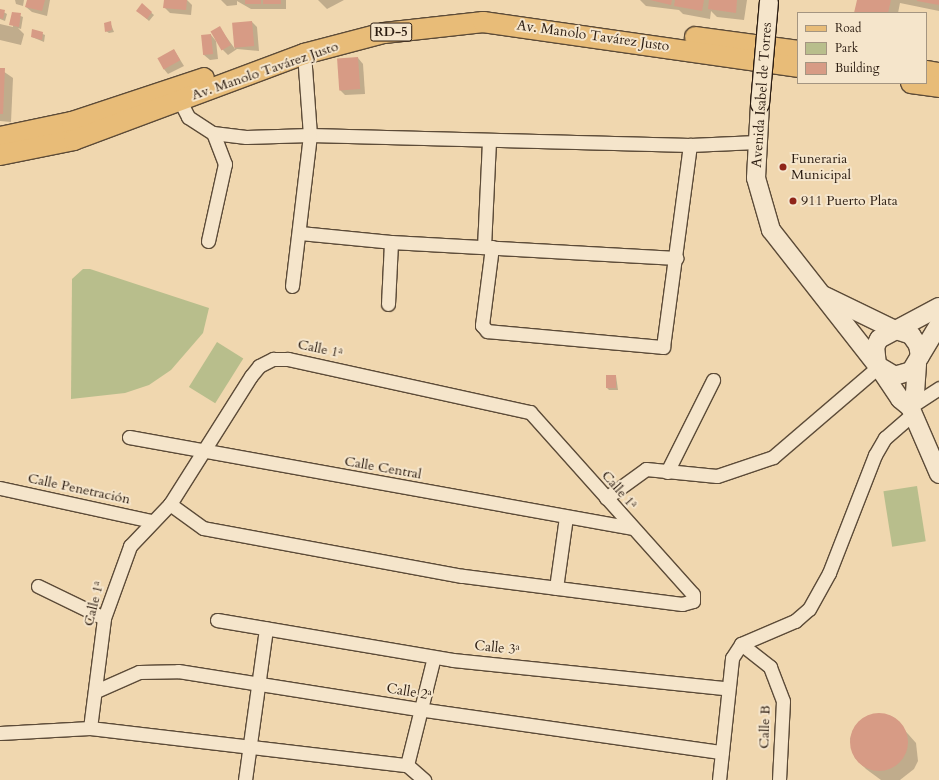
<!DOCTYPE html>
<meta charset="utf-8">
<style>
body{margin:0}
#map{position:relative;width:939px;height:780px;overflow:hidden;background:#f0d7af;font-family:Cardo,serif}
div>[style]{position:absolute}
.green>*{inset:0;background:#b8be8c;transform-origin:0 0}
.shadow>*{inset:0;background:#0003}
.building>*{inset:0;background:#d79b85;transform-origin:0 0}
.round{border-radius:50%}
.roads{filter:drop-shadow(1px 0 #5c4b38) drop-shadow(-1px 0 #5c4b38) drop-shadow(0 1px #5c4b38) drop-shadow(0 -1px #5c4b38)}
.street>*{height:13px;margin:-6.5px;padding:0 6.5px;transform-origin:6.5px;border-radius:6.5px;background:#f5e5cb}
.secondary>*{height:18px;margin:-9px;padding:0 9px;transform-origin:9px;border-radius:9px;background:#f5e5cb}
.primary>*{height:20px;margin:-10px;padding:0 10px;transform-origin:10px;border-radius:10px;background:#e8bc78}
.bridges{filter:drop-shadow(1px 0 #2b1c11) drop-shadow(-1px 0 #2b1c11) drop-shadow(0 1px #2b1c11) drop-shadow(0 -1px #2b1c11)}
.secondary-bridge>*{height:18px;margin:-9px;padding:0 9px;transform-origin:9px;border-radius:9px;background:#f5e5cb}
.dots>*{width:11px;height:11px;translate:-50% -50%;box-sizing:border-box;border:2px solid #f5e5cb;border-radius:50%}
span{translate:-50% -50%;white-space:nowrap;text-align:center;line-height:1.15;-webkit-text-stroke:4px #f5e5cb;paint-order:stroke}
.shield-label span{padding:1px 3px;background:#f5e5cb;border:1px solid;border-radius:3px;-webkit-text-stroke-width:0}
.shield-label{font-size:13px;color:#2b1c11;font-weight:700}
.street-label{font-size:14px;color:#2b1c11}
.poi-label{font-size:14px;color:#2b1c11}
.left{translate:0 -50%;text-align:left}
.legend{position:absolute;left:797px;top:12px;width:130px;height:72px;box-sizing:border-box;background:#f5e5cb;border:1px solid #a49581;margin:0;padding:5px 7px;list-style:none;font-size:12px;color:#2b1c11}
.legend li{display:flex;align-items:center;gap:8px;height:20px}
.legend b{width:20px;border:1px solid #a49581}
</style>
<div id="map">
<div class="green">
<div style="clip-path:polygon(83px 269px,90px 269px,209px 308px,203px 333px,171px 370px,149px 385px,125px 393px,71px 399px,72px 279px)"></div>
<div style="left:217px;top:342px;width:31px;height:53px;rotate:32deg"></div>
<div style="left:917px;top:486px;width:56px;height:34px;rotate:81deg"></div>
</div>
<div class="shadow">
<div style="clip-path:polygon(15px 0,24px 0,23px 6px,16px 4px)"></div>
<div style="clip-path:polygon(28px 0,50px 0,47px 16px,32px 12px,26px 7px)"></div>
<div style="clip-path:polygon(165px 0,187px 0,192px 5px,191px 15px,170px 13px,164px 7px)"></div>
<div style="clip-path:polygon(221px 0,286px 0,286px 9px,251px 9px,237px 1px,237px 5px,227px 6px)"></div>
<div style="clip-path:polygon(318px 0,344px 0,327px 9px)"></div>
<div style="clip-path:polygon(640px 0,747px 0,744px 20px,717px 17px,711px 11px,710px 19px,683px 14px,679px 10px,646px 6px)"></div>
<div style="clip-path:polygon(858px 0,939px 0,939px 11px,900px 3px,898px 13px,855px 13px)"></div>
<div style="clip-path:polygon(142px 5px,154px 15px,149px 21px,140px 13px)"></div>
<div style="clip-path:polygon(0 10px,7px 14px,5px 21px,0 19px)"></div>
<div style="clip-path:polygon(13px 13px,23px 17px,21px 29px,18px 28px,24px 34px,21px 45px,0 40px,0 24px,13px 27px)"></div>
<div style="clip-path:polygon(110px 22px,114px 32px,109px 33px,106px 31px)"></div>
<div style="clip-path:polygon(252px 22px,257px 27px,259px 51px,237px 49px,228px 55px,222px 49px,220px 28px,235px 49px,233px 24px)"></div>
<div style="clip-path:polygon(33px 30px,45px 35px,44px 42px,32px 37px)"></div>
<div style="clip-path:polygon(211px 35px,216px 41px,218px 59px,210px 60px,204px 55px)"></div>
<div style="clip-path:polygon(174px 50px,184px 66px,168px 74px,163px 68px)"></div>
<div style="clip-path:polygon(358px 58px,363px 64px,365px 94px,345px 95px,340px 90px)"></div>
<div style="clip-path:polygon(0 69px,13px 78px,11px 122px,0 121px)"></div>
<div style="clip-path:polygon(616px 376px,618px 390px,609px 390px,606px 387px)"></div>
<div style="clip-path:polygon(884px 714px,893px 717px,916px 743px,918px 761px,914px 769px,900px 780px,881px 780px,866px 769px,855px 758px,850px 739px,853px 730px,866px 717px)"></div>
</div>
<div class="building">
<div style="clip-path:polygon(27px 0,45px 0,42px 11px,25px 7px)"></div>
<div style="clip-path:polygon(164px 0,187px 0,186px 10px,163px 8px)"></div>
<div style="left:245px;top:0;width:16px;height:4px"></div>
<div style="left:263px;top:0;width:18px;height:4px"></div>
<div style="clip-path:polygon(650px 0,672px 0,671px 5px)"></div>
<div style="clip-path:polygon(675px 0,704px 0,702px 11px,674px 6px)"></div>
<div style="clip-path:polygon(709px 0,737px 0,736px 13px,708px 9px)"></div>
<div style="clip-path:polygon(857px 0,891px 0,888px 13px,854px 13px)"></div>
<div style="clip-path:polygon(917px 0,939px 0,939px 5px,917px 1px)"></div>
<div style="clip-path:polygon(142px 3px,152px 12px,147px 19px,136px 11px)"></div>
<div style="clip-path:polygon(0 9px,5px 10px,3px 19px,0 18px)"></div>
<div style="clip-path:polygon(12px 12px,21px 13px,19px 27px,9px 25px)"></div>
<div style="clip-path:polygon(111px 21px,112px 30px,105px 32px,104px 23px)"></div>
<div style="left:252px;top:21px;width:25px;height:20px;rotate:85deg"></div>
<div style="left:220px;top:26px;width:22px;height:11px;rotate:60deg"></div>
<div style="clip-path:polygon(32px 29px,43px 32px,42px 40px,31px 37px)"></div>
<div style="left:211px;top:34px;width:20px;height:10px;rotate:84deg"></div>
<div style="left:174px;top:49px;width:13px;height:19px;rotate:61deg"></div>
<div style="left:358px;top:57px;width:32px;height:21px;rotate:86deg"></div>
<div style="clip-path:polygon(0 68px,5px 68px,3px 114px,0 114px)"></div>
<div style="left:606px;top:375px;width:10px;height:13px"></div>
<div class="round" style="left:850px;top:713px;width:58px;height:58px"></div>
</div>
<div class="roads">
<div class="street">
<div style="left:180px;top:101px;width:18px;rotate:63deg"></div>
<div style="left:188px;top:117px;width:30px;rotate:33deg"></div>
<div style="left:213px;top:133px;width:33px;rotate:7deg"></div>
<div style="left:246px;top:137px;width:64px;rotate:-1.8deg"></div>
<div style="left:310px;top:135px;width:380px;rotate:1.5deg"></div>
<div style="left:690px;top:145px;width:67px;rotate:-2.6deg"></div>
<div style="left:300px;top:233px;width:91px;rotate:5.6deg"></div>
<div style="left:391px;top:242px;width:286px;rotate:3.2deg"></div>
<div style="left:208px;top:241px;width:79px;rotate:-77.6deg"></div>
<div style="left:225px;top:164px;width:33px;rotate:-111deg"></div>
<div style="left:484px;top:247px;width:107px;rotate:-87.3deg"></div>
<div style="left:492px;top:247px;width:79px;rotate:97.3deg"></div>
<div style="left:482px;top:325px;width:8px;rotate:50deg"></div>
<div style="left:487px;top:331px;width:177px;rotate:5.2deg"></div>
<div style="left:663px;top:347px;width:204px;rotate:-82.4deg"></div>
<div style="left:292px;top:286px;width:152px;rotate:-83.2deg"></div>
<div style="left:310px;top:135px;width:81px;rotate:-94.2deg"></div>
<div style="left:388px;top:304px;width:62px;rotate:-87.2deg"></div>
<div style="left:910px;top:407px;width:35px;rotate:-33deg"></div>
<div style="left:129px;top:437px;width:511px;rotate:10.25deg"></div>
<div style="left:667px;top:472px;width:103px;rotate:-63.4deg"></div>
<div style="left:0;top:488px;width:155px;rotate:12.3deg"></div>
<div style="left:606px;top:498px;width:49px;rotate:-35.9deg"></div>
<div style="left:646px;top:469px;width:71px;rotate:5.6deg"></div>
<div style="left:717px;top:476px;width:59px;rotate:-18.7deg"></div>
<div style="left:773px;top:457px;width:138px;rotate:-40.6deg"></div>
<div style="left:38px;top:586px;width:73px;rotate:25.9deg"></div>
<div style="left:556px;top:588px;width:72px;rotate:-82deg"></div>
<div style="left:217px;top:620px;width:239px;rotate:9.6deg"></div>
<div style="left:453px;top:660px;width:274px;rotate:5.9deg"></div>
<div style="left:741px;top:644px;width:37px;rotate:38deg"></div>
<div style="left:770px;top:667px;width:36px;rotate:69deg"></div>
<div style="left:783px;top:701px;width:79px;rotate:92.9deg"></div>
<div style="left:96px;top:691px;width:47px;rotate:-23.8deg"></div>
<div style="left:139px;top:672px;width:39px;rotate:-1deg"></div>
<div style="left:178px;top:671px;width:243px;rotate:9deg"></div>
<div style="left:418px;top:709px;width:307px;rotate:8.1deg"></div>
<div style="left:90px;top:728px;width:111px;rotate:-82.7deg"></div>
<div style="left:104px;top:618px;width:77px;rotate:-70.1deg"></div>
<div style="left:130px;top:546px;width:58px;rotate:-46.4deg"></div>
<div style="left:170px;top:504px;width:151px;rotate:-57.7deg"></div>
<div style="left:251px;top:376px;width:13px;rotate:-51deg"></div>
<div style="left:259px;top:366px;width:16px;rotate:-27deg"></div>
<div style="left:273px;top:359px;width:15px"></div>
<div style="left:288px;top:359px;width:248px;rotate:12.4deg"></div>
<div style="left:530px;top:412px;width:244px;rotate:48.2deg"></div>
<div style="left:693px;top:594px;width:7px;rotate:90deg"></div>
<div style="left:693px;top:601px;width:11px;rotate:165deg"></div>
<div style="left:682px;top:604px;width:222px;rotate:-172.7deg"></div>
<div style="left:462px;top:576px;width:263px;rotate:-169.5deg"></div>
<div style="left:203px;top:528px;width:41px;rotate:-144deg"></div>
<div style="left:0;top:733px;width:90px;rotate:-3.2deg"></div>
<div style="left:90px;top:728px;width:319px;rotate:6.7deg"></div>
<div style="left:407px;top:765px;width:111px;rotate:-76deg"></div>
<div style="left:407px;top:765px;width:23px;rotate:41deg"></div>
<div style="left:245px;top:780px;width:153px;rotate:-82.1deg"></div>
<div style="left:719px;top:780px;width:123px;rotate:-83.9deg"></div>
<div style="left:732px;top:658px;width:17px;rotate:-57deg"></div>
<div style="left:741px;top:644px;width:59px;rotate:-23.1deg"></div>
<div style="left:795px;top:621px;width:18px;rotate:-41deg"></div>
<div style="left:809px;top:609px;width:41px;rotate:-60.9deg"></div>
<div style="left:829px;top:573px;width:127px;rotate:-68.7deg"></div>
<div style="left:875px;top:455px;width:20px;rotate:-60deg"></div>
<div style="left:885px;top:438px;width:37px;rotate:-41deg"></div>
</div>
<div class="secondary">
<div style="left:760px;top:104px;width:74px;rotate:93.1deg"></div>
<div style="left:756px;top:178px;width:54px;rotate:73.9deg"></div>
<div style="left:771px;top:230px;width:172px;rotate:51.9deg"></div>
<div style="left:825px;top:296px;width:78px;rotate:25.9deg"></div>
<div style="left:899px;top:331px;width:13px;rotate:18deg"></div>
<div style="left:911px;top:335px;width:12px;rotate:55deg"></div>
<div style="left:918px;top:345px;width:11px;rotate:80deg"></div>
<div style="left:920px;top:356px;width:17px;rotate:121deg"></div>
<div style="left:911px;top:371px;width:17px;rotate:163deg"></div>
<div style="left:895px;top:376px;width:21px;rotate:-149deg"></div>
<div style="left:877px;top:365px;width:18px;rotate:-96deg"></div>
<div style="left:875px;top:347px;width:9px;rotate:-63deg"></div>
<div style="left:879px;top:339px;width:68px;rotate:-28.1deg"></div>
<div style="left:920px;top:356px;width:37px;rotate:-59deg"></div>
<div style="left:880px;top:369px;width:36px;rotate:56deg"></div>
<div style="left:900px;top:399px;width:13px;rotate:39deg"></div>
<div style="left:910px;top:407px;width:73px;rotate:66.6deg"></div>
<div style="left:910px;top:407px;width:15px;rotate:-70deg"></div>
<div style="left:915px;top:393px;width:29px;rotate:-86deg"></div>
</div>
<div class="primary">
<div style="left:695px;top:37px;width:104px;rotate:7.7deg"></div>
<div style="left:926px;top:71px;width:13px;rotate:9deg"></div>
<div style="left:911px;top:83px;width:28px;rotate:8deg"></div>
<div style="left:0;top:137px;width:74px;rotate:-11.8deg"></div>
<div style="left:72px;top:122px;width:139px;rotate:-18.4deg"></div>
<div style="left:0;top:155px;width:76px;rotate:-11.5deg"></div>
<div style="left:74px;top:140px;width:246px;rotate:-20.5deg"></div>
<div style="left:304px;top:54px;width:83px;rotate:-14.7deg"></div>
<div style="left:384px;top:33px;width:100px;rotate:-6.3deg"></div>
<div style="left:483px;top:22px;width:318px;rotate:8.1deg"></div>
</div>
</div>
<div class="bridges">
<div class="secondary-bridge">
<div style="left:760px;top:104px;width:102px;rotate:-85deg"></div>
</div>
</div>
<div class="dots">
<div style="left:783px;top:167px;background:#8f2418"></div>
<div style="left:793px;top:201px;background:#8f2418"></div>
</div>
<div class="shield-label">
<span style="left:391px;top:32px">RD-5</span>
</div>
<div class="street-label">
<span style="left:593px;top:36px;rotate:8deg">Av. Manolo Tavárez Justo</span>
<span style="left:265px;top:71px;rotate:-19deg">Av. Manolo Tavárez Justo</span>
<span style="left:762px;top:95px;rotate:-86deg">Avenida Isabel de Torres</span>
<span style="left:320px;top:349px;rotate:12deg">Calle 1ª</span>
<span style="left:383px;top:468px;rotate:10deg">Calle Central</span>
<span style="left:79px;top:489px;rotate:12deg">Calle Penetración</span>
<span style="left:619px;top:490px;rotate:49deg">Calle 1ª</span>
<span style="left:94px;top:604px;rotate:-76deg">Calle 1ª</span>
<span style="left:497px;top:648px;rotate:6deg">Calle 3ª</span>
<span style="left:409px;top:692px;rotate:9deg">Calle 2ª</span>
<span style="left:765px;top:727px;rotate:-88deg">Calle B</span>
</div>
<div class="poi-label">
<span class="left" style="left:791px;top:167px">Funeraria<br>Municipal</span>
<span class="left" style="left:801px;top:201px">911 Puerto Plata</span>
</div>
<ul class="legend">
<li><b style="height:5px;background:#e8bc78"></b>Road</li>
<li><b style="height:11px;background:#b8be8c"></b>Park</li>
<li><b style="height:11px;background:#d79b85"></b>Building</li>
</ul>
</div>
